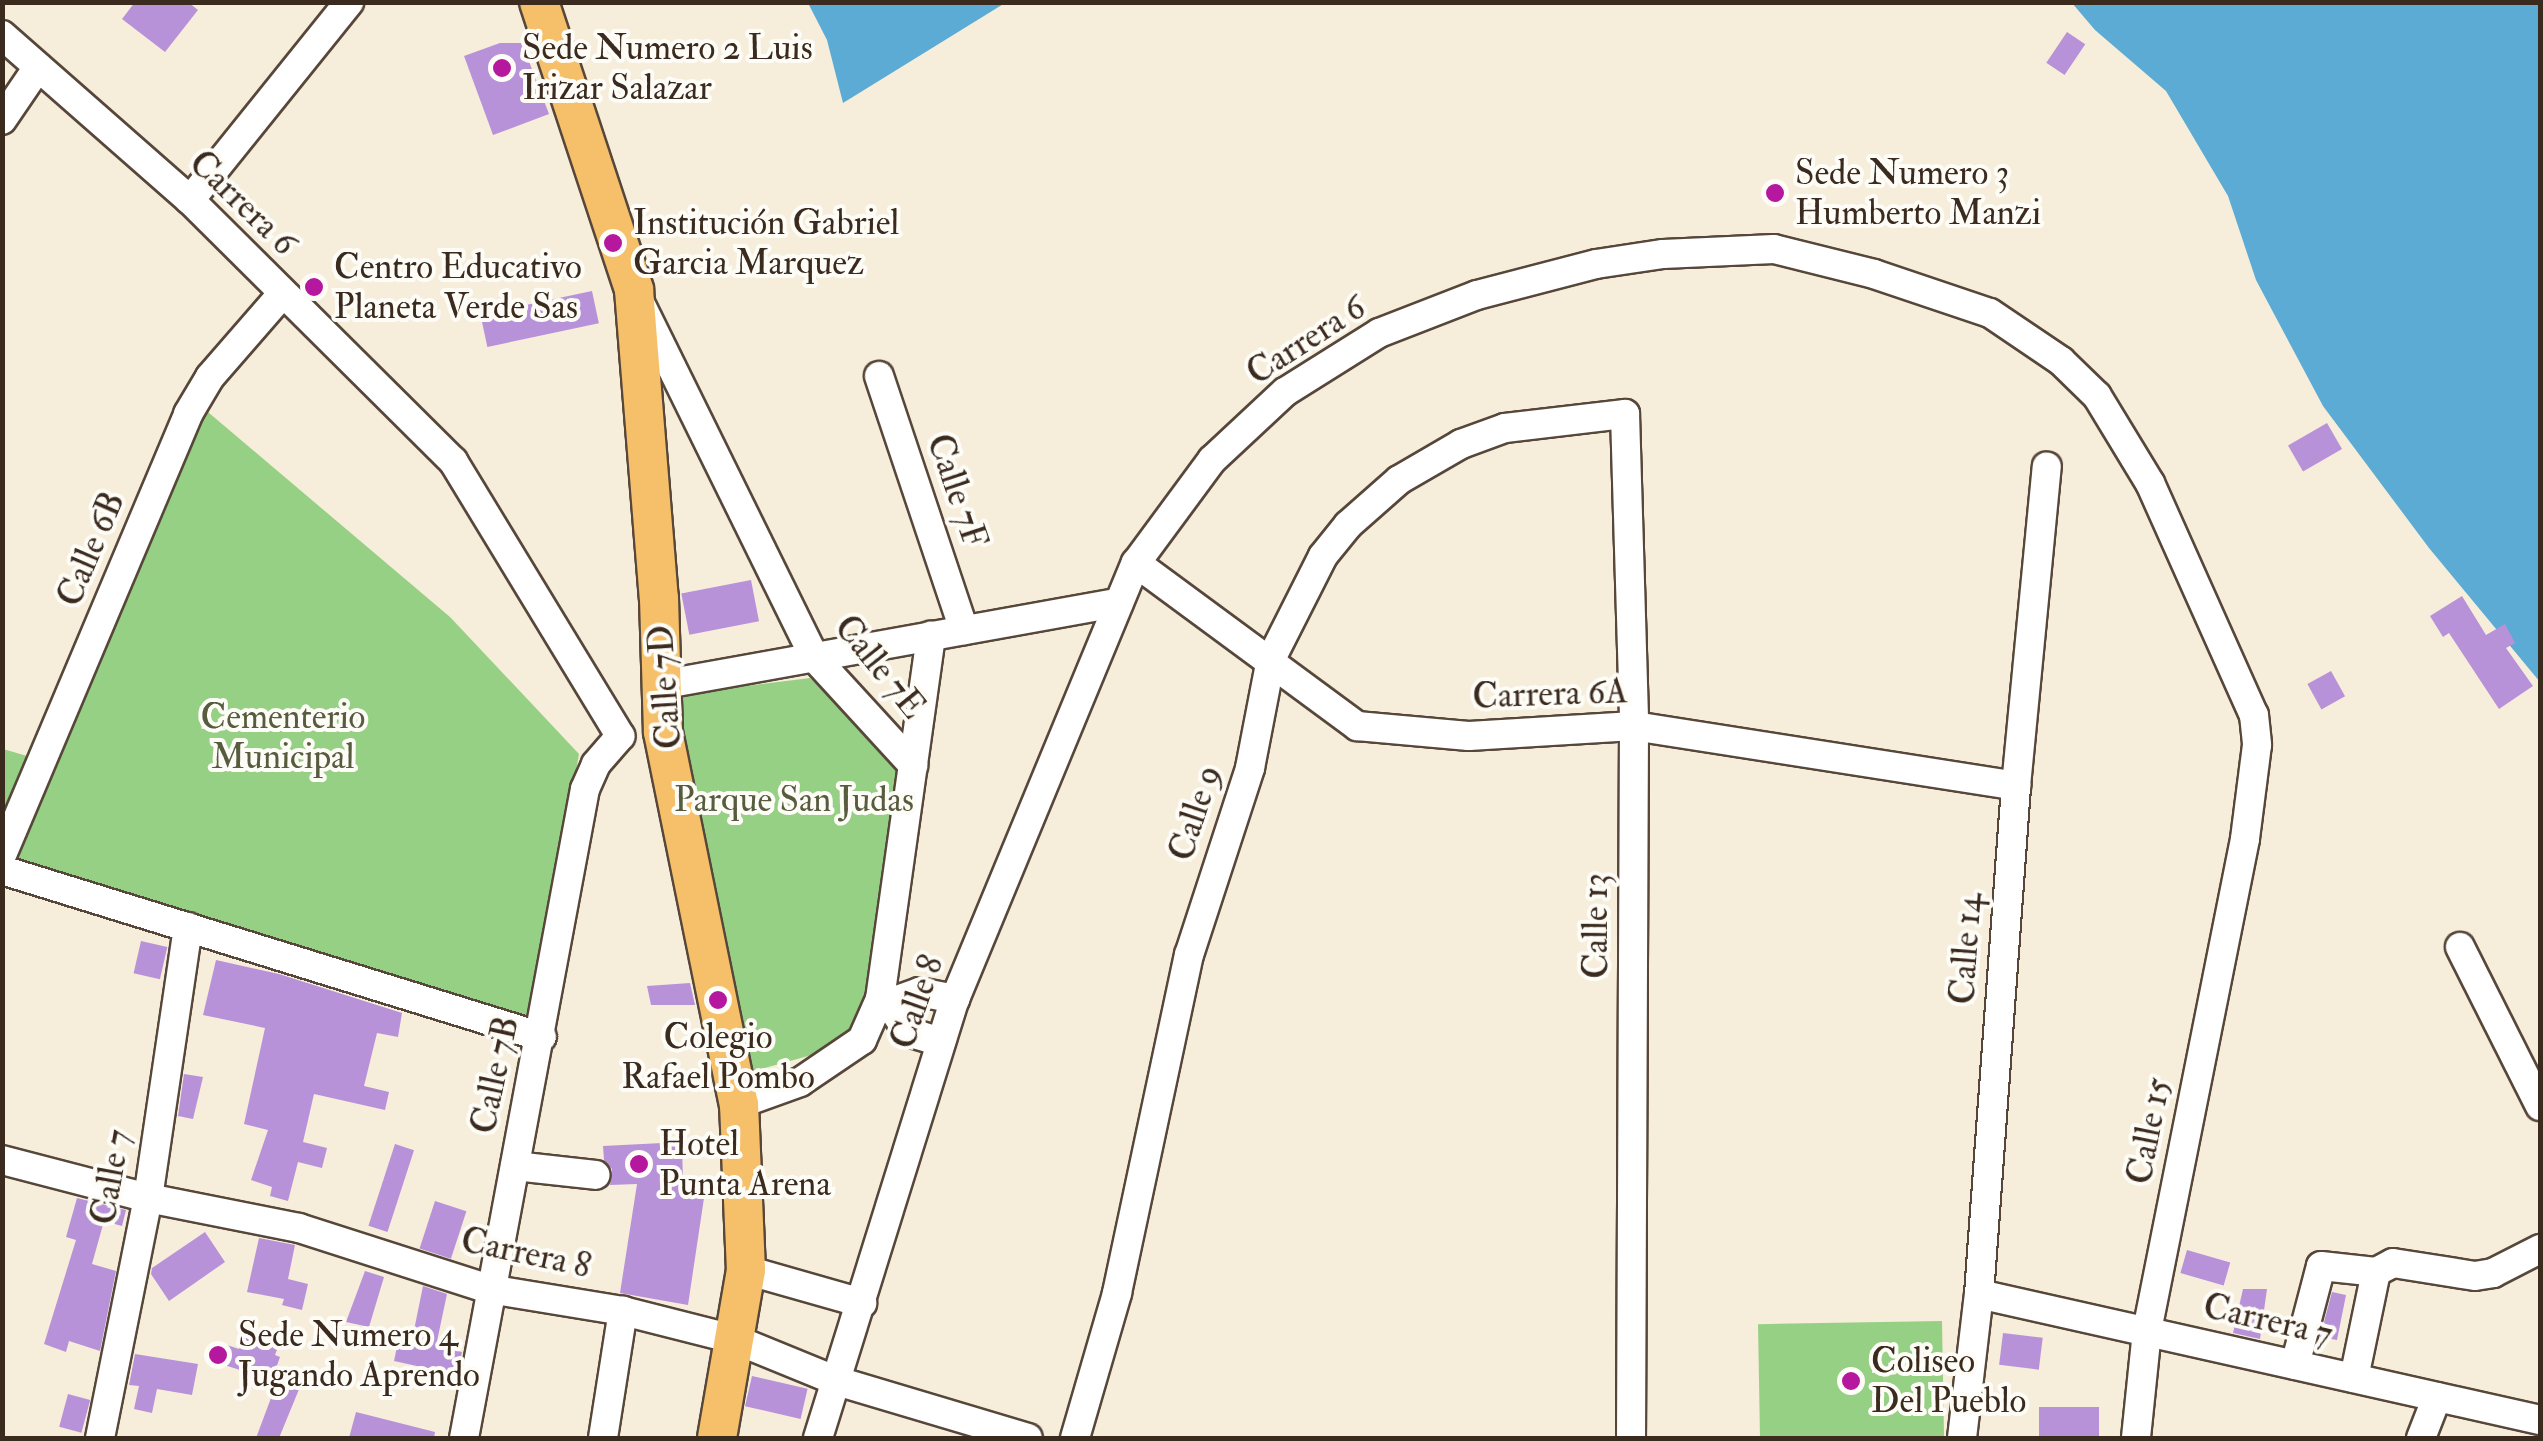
<!DOCTYPE html>
<meta charset="utf-8">
<style>
body{margin:0}
#map{position:relative;width:2543px;height:1441px;overflow:hidden;background:#f6eddb;font-family:"IM FELL Double Pica",serif}
div>[style]{position:absolute}
.green>*{inset:0;background:#95d084;transform-origin:0 0}
.water>*{inset:0;background:#5babd5}
.building>*{inset:0;background:#b892d9;transform-origin:0 0}
.roads{filter:drop-shadow(2px 0 #57473a) drop-shadow(-2px 0 #57473a) drop-shadow(0 2px #57473a) drop-shadow(0 -2px #57473a)}
.minor>*{height:28px;margin:-14px;padding:0 14px;transform-origin:14px;border-radius:14px;background:#fff}
.major>*{height:38px;margin:-19px;padding:0 19px;transform-origin:19px;border-radius:19px;background:#f6c06b}
.dots>*{width:28px;height:28px;translate:-50% -50%;box-sizing:border-box;border:5px solid #fdfcf7;border-radius:50%}
span{translate:-50% -50%;white-space:nowrap;text-align:center;line-height:1.15;-webkit-text-stroke:8px #fdfcf7;paint-order:stroke}
.poi-label{font-size:35px;color:#3b2a1e}
.left{translate:0 -50%;text-align:left}
.street-label{font-size:35px;color:#3b2a1e}
.park-label{font-size:35px;color:#565c3d}
.frame{position:absolute;inset:0;border:5px solid #3b2a1e;pointer-events:none}
</style>
<div id="map">
<div class="green">
<div style="clip-path:polygon(202px 407px,450px 617px,579px 754px,531px 1023px,11px 863px)"></div>
<div style="clip-path:polygon(810px 678px,900px 763px,875px 964px,854px 1034px,837px 1048px,743px 1074px,672px 695px)"></div>
<div style="clip-path:polygon(3px 749px,27px 756px,3px 831px)"></div>
<div style="left:1942px;top:1321px;width:117px;height:184px;rotate:89deg"></div>
</div>
<div class="water">
<div style="clip-path:polygon(808px 3px,1005px 3px,843px 103px,827px 40px)"></div>
<div style="clip-path:polygon(2072px 3px,2540px 3px,2540px 682px,2429px 548px,2323px 406px,2256px 280px,2228px 196px,2166px 91px,2095px 30px)"></div>
</div>
<div class="building">
<div style="clip-path:polygon(135px 2px,188px 2px,198px 10px,165px 52px,122px 19px)"></div>
<div style="left:2067px;top:32px;width:22px;height:37px;rotate:34deg"></div>
<div style="clip-path:polygon(500px 43px,522px 43px,549px 114px,493px 135px,464px 56px)"></div>
<div style="left:592px;top:291px;width:33px;height:114px;rotate:78deg"></div>
<div style="left:2327px;top:423px;width:30px;height:45px;rotate:60deg"></div>
<div style="left:751px;top:580px;width:42px;height:71px;rotate:79deg"></div>
<div style="clip-path:polygon(2462px 596px,2486px 635px,2505px 624px,2515px 643px,2506px 648px,2533px 686px,2499px 709px,2449px 633px,2443px 637px,2430px 616px)"></div>
<div style="left:2331px;top:671px;width:29px;height:27px;rotate:61deg"></div>
<div style="left:141px;top:941px;width:27px;height:33px;rotate:13deg"></div>
<div style="clip-path:polygon(216px 960px,279px 974px,402px 1013px,398px 1037px,377px 1033px,364px 1086px,389px 1092px,385px 1110px,314px 1094px,303px 1142px,327px 1148px,322px 1168px,298px 1162px,288px 1201px,270px 1196px,272px 1187px,251px 1180px,268px 1130px,244px 1124px,265px 1028px,203px 1015px)"></div>
<div style="clip-path:polygon(690px 983px,695px 1005px,651px 1005px,647px 986px)"></div>
<div style="clip-path:polygon(184px 1074px,203px 1077px,193px 1119px,178px 1116px)"></div>
<div style="clip-path:polygon(682px 1142px,683px 1184px,707px 1178px,688px 1305px,620px 1293px,637px 1184px,610px 1185px,612px 1169px,604px 1160px,603px 1146px)"></div>
<div style="left:395px;top:1144px;width:20px;height:86px;rotate:18deg"></div>
<div style="clip-path:polygon(77px 1198px,126px 1210px,122px 1226px,104px 1221px,92px 1264px,116px 1271px,100px 1351px,69px 1341px,66px 1352px,44px 1344px,76px 1240px,66px 1237px)"></div>
<div style="left:435px;top:1201px;width:33px;height:50px;rotate:18deg"></div>
<div style="clip-path:polygon(205px 1232px,225px 1262px,169px 1301px,151px 1274px,152px 1268px)"></div>
<div style="clip-path:polygon(259px 1238px,295px 1245px,288px 1279px,308px 1284px,302px 1310px,282px 1305px,284px 1299px,247px 1292px)"></div>
<div style="left:2187px;top:1250px;width:45px;height:24px;rotate:16deg"></div>
<div style="clip-path:polygon(365px 1271px,384px 1277px,369px 1327px,346px 1322px)"></div>
<div style="clip-path:polygon(423px 1286px,447px 1294px,436px 1346px,462px 1352px,458px 1375px,394px 1361px,399px 1337px,412px 1340px)"></div>
<div style="clip-path:polygon(2243px 1289px,2267px 1289px,2260px 1339px,2233px 1333px)"></div>
<div style="clip-path:polygon(2332px 1292px,2346px 1295px,2337px 1340px,2320px 1337px)"></div>
<div style="left:2003px;top:1333px;width:40px;height:32px;rotate:7deg"></div>
<div style="clip-path:polygon(243px 1336px,278px 1347px,275px 1355px,280px 1357px,272px 1380px,221px 1364px,227px 1345px,239px 1349px)"></div>
<div style="clip-path:polygon(135px 1354px,198px 1364px,192px 1395px,157px 1389px,152px 1413px,134px 1409px,139px 1386px,129px 1385px)"></div>
<div style="clip-path:polygon(280px 1374px,302px 1382px,279px 1438px,256px 1438px)"></div>
<div style="left:752px;top:1376px;width:57px;height:31px;rotate:13deg"></div>
<div style="left:68px;top:1394px;width:23px;height:34px;rotate:15deg"></div>
<div style="left:2039px;top:1407px;width:60px;height:31px"></div>
<div style="clip-path:polygon(356px 1412px,435px 1432px,434px 1438px,349px 1438px)"></div>
</div>
<div class="roads">
<div class="minor">
<div style="left:2px;top:35px;width:250px;rotate:41.3deg"></div>
<div style="left:190px;top:200px;width:371px;rotate:44.8deg"></div>
<div style="left:453px;top:461px;width:322px;rotate:58.7deg"></div>
<div style="left:2px;top:120px;width:64px;rotate:-55.8deg"></div>
<div style="left:190px;top:200px;width:254px;rotate:-51.2deg"></div>
<div style="left:641px;top:305px;width:392px;rotate:63.8deg"></div>
<div style="left:814px;top:657px;width:147px;rotate:47.5deg"></div>
<div style="left:879px;top:376px;width:268px;rotate:71.5deg"></div>
<div style="left:1136px;top:563px;width:275px;rotate:36.4deg"></div>
<div style="left:1357px;top:726px;width:112px;rotate:5.1deg"></div>
<div style="left:1469px;top:736px;width:165px;rotate:-3.5deg"></div>
<div style="left:1634px;top:726px;width:387px;rotate:8.9deg"></div>
<div style="left:660px;top:685px;width:466px;rotate:-10.2deg"></div>
<div style="left:2px;top:855px;width:479px;rotate:-67.1deg"></div>
<div style="left:188px;top:414px;width:43px;rotate:-59.3deg"></div>
<div style="left:210px;top:377px;width:111px;rotate:-49deg"></div>
<div style="left:2px;top:870px;width:565px;rotate:17.18deg"></div>
<div style="left:2460px;top:947px;width:178px;rotate:63.3deg"></div>
<div style="left:880px;top:999px;width:10px;rotate:24deg"></div>
<div style="left:889px;top:1003px;width:35px;rotate:57deg"></div>
<div style="left:908px;top:1032px;width:34px;rotate:17deg"></div>
<div style="left:889px;top:1003px;width:32px;rotate:-20deg"></div>
<div style="left:919px;top:992px;width:37px;rotate:11deg"></div>
<div style="left:739px;top:1104px;width:65px;rotate:-19.8deg"></div>
<div style="left:800px;top:1082px;width:75px;rotate:-34.1deg"></div>
<div style="left:862px;top:1040px;width:45px;rotate:-66.3deg"></div>
<div style="left:880px;top:999px;width:367px;rotate:-82deg"></div>
<div style="left:2px;top:1160px;width:151px;rotate:14.6deg"></div>
<div style="left:148px;top:1198px;width:154px;rotate:11.2deg"></div>
<div style="left:299px;top:1228px;width:200px;rotate:17.8deg"></div>
<div style="left:489px;top:1289px;width:136px;rotate:9.3deg"></div>
<div style="left:623px;top:1311px;width:114px;rotate:14.2deg"></div>
<div style="left:734px;top:1339px;width:111px;rotate:22.2deg"></div>
<div style="left:837px;top:1381px;width:199px;rotate:16.6deg"></div>
<div style="left:515px;top:1166px;width:81px;rotate:6.3deg"></div>
<div style="left:746px;top:1270px;width:121px;rotate:15.9deg"></div>
<div style="left:1979px;top:1294px;width:575px;rotate:12.66deg"></div>
<div style="left:2295px;top:1365px;width:102px;rotate:-75.3deg"></div>
<div style="left:2321px;top:1266px;width:55px;rotate:6.2deg"></div>
<div style="left:2376px;top:1272px;width:19px;rotate:-28deg"></div>
<div style="left:2393px;top:1263px;width:83px;rotate:9deg"></div>
<div style="left:2475px;top:1276px;width:18px;rotate:-9deg"></div>
<div style="left:2493px;top:1273px;width:53px;rotate:-27.1deg"></div>
<div style="left:2354px;top:1378px;width:108px;rotate:-78.3deg"></div>
<div style="left:100px;top:1438px;width:245px;rotate:-78.7deg"></div>
<div style="left:148px;top:1198px;width:274px;rotate:-81.6deg"></div>
<div style="left:464px;top:1438px;width:660px;rotate:-79.44deg"></div>
<div style="left:585px;top:789px;width:27px;rotate:-66deg"></div>
<div style="left:596px;top:764px;width:37px;rotate:-49deg"></div>
<div style="left:603px;top:1438px;width:129px;rotate:-81.1deg"></div>
<div style="left:818px;top:1438px;width:460px;rotate:-72.7deg"></div>
<div style="left:955px;top:999px;width:472px;rotate:-67.5deg"></div>
<div style="left:1136px;top:563px;width:128px;rotate:-53.6deg"></div>
<div style="left:1212px;top:460px;width:100px;rotate:-43deg"></div>
<div style="left:1285px;top:392px;width:111px;rotate:-32.1deg"></div>
<div style="left:1379px;top:333px;width:105px;rotate:-21.2deg"></div>
<div style="left:1477px;top:295px;width:123px;rotate:-14.6deg"></div>
<div style="left:1596px;top:264px;width:68px;rotate:-8.5deg"></div>
<div style="left:1663px;top:254px;width:111px;rotate:-2.6deg"></div>
<div style="left:1774px;top:249px;width:103px;rotate:14deg"></div>
<div style="left:1874px;top:274px;width:122px;rotate:18.6deg"></div>
<div style="left:1990px;top:313px;width:86px;rotate:34.1deg"></div>
<div style="left:2061px;top:361px;width:50px;rotate:44.2deg"></div>
<div style="left:2097px;top:396px;width:102px;rotate:58.7deg"></div>
<div style="left:2150px;top:483px;width:254px;rotate:65.9deg"></div>
<div style="left:2254px;top:715px;width:30px;rotate:84deg"></div>
<div style="left:2257px;top:745px;width:95px;rotate:97.3deg"></div>
<div style="left:2245px;top:839px;width:502px;rotate:101.27deg"></div>
<div style="left:2147px;top:1331px;width:108px;rotate:95.9deg"></div>
<div style="left:1075px;top:1438px;width:151px;rotate:-73.8deg"></div>
<div style="left:1117px;top:1293px;width:346px;rotate:-78deg"></div>
<div style="left:1189px;top:955px;width:197px;rotate:-71.9deg"></div>
<div style="left:1250px;top:768px;width:111px;rotate:-79.1deg"></div>
<div style="left:1271px;top:659px;width:115px;rotate:-63.2deg"></div>
<div style="left:1323px;top:556px;width:40px;rotate:-51deg"></div>
<div style="left:1348px;top:525px;width:68px;rotate:-41.4deg"></div>
<div style="left:1399px;top:480px;width:72px;rotate:-30.1deg"></div>
<div style="left:1461px;top:444px;width:47px;rotate:-20deg"></div>
<div style="left:1505px;top:428px;width:121px;rotate:-6.7deg"></div>
<div style="left:1625px;top:414px;width:312px;rotate:88.3deg"></div>
<div style="left:1634px;top:726px;width:712px;rotate:90.24deg"></div>
<div style="left:1962px;top:1438px;width:145px;rotate:-83.3deg"></div>
<div style="left:1979px;top:1294px;width:509px;rotate:-85.83deg"></div>
<div style="left:2016px;top:786px;width:321px;rotate:-84.5deg"></div>
<div style="left:2421px;top:1438px;width:44px;rotate:-68.7deg"></div>
</div>
<div class="major">
<div style="left:539px;top:2px;width:303px;rotate:71.7deg"></div>
<div style="left:634px;top:290px;width:309px;rotate:85.4deg"></div>
<div style="left:659px;top:598px;width:134px;rotate:88.3deg"></div>
<div style="left:663px;top:732px;width:380px;rotate:78.5deg"></div>
<div style="left:739px;top:1104px;width:166px;rotate:87.6deg"></div>
<div style="left:746px;top:1270px;width:170px;rotate:99.8deg"></div>
</div>
</div>
<div class="dots">
<div style="left:502px;top:68px;background:#b5179e"></div>
<div style="left:1775px;top:193px;background:#b5179e"></div>
<div style="left:613px;top:243px;background:#b5179e"></div>
<div style="left:314px;top:287px;background:#b5179e"></div>
<div style="left:718px;top:1000px;background:#b5179e"></div>
<div style="left:639px;top:1164px;background:#b5179e"></div>
<div style="left:218px;top:1355px;background:#b5179e"></div>
<div style="left:1851px;top:1381px;background:#b5179e"></div>
</div>
<div class="poi-label">
<span class="left" style="left:522px;top:68px">Sede Numero 2 Luis<br>Irizar Salazar</span>
<span class="left" style="left:1795px;top:193px">Sede Numero 3<br>Humberto Manzi</span>
<span class="left" style="left:633px;top:243px">Institución Gabriel<br>Garcia Marquez</span>
<span class="left" style="left:334px;top:287px">Centro Educativo<br>Planeta Verde Sas</span>
<span style="left:718px;top:1057px">Colegio<br>Rafael Pombo</span>
<span class="left" style="left:659px;top:1164px">Hotel<br>Punta Arena</span>
<span class="left" style="left:238px;top:1355px">Sede Numero 4<br>Jugando Aprendo</span>
<span class="left" style="left:1871px;top:1381px">Coliseo<br>Del Pueblo</span>
</div>
<div class="street-label">
<span style="left:243px;top:203px;rotate:44deg">Carrera 6</span>
<span style="left:1306px;top:340px;rotate:-33deg">Carrera 6</span>
<span style="left:957px;top:491px;rotate:71deg">Calle 7F</span>
<span style="left:91px;top:549px;rotate:-67deg">Calle 6B</span>
<span style="left:880px;top:667px;rotate:51deg">Calle 7E</span>
<span style="left:665px;top:687px;rotate:-94deg">Calle 7D</span>
<span style="left:1550px;top:694px;rotate:-2deg">Carrera 6A</span>
<span style="left:1195px;top:813px;rotate:-72deg">Calle 9</span>
<span style="left:1596px;top:926px;rotate:-90deg">Calle 13</span>
<span style="left:1966px;top:949px;rotate:-86deg">Calle 14</span>
<span style="left:917px;top:1002px;rotate:-71deg">Calle 8</span>
<span style="left:495px;top:1075px;rotate:-78deg">Calle 7B</span>
<span style="left:2149px;top:1131px;rotate:-79deg">Calle 15</span>
<span style="left:111px;top:1177px;rotate:-80deg">Calle 7</span>
<span style="left:526px;top:1253px;rotate:12deg">Carrera 8</span>
<span style="left:2268px;top:1320px;rotate:13deg">Carrera 7</span>
</div>
<div class="park-label">
<span style="left:283px;top:737px">Cementerio<br>Municipal</span>
<span style="left:794px;top:800px">Parque San Judas</span>
</div>
<div class="frame"></div>
</div>
